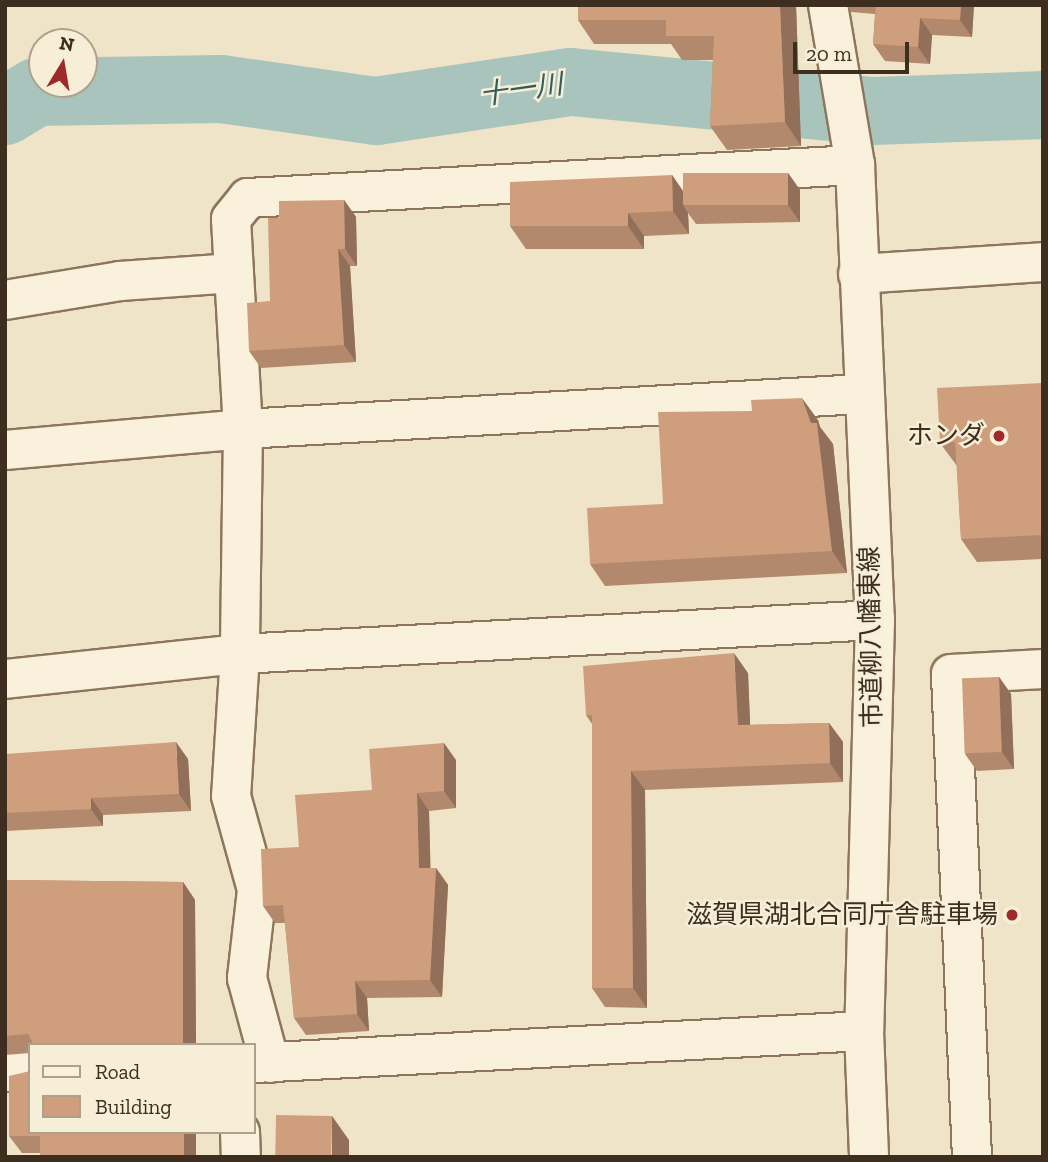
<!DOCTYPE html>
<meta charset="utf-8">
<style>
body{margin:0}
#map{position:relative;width:1048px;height:1162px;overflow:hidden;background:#f0e4c8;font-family:"Zilla Slab","Noto Sans JP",serif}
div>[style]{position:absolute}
.river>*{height:68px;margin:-34px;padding:0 34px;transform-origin:34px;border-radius:34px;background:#a9c4bc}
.roads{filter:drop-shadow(2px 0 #8d765c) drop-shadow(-2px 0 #8d765c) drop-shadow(0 2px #8d765c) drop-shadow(0 -2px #8d765c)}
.minor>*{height:38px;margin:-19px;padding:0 19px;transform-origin:19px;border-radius:19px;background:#faf1dc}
.wall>*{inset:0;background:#b2896c}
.shaded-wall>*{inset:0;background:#916f58;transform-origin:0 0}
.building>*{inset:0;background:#cf9f7d;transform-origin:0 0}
.dots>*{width:19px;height:19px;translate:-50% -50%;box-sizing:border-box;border:4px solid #f7eed8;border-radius:50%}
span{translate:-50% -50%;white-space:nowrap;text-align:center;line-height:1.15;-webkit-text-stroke:5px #f7eed8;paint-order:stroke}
.poi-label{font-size:26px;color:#3d2e20}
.right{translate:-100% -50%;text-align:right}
.street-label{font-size:26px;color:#3d2e20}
.water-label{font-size:28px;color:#2f5d5a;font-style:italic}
.frame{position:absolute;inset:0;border:7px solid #3d2e20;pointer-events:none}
.legend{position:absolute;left:28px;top:1043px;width:228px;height:91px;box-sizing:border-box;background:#f7eed8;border:2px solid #ada18e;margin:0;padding:9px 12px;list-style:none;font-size:21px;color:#3d2e20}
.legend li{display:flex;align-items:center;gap:14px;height:35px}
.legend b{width:35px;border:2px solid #ada18e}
.north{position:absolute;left:28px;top:28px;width:70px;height:70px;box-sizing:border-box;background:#f7eed8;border:2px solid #ada18e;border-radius:50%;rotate:11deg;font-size:19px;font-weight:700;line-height:28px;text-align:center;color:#3d2e20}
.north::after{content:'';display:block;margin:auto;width:24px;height:32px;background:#9e2a2b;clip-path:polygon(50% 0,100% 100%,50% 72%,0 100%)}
.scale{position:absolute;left:793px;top:42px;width:116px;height:32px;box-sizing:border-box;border:4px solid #3d2e20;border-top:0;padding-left:9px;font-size:21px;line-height:24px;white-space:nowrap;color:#3d2e20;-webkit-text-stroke:5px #f7eed8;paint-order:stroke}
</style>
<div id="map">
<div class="river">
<div style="left:5px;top:111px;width:37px;rotate:-31deg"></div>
<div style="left:37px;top:92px;width:184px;rotate:-0.9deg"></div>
<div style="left:221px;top:89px;width:157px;rotate:8.1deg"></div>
<div style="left:376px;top:111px;width:197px;rotate:-8.5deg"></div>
<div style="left:571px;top:82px;width:303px;rotate:5.5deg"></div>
<div style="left:873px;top:111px;width:170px;rotate:-2deg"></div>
</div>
<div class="roads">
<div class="minor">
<div style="left:828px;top:5px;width:162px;rotate:80.4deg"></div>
<div style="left:855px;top:165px;width:455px;rotate:87.5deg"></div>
<div style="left:875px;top:620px;width:411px;rotate:91.5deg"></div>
<div style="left:864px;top:1031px;width:126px;rotate:87.7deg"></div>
<div style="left:234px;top:273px;width:156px;rotate:86.7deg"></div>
<div style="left:243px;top:429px;width:225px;rotate:90.8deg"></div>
<div style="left:240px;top:654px;width:142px;rotate:93.6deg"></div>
<div style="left:231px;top:796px;width:98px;rotate:74.5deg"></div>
<div style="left:257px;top:890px;width:89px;rotate:96.5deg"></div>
<div style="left:247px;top:978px;width:88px;rotate:74.9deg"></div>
<div style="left:858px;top:274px;width:185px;rotate:-3.7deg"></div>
<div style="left:5px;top:300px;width:117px;rotate:-9.4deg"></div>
<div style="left:120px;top:281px;width:114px;rotate:-4deg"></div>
<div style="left:234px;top:273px;width:54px;rotate:-93.2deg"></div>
<div style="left:231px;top:219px;width:27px;rotate:-51deg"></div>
<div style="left:248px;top:198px;width:608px;rotate:-3.11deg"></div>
<div style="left:5px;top:450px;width:239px;rotate:-5deg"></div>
<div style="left:243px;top:429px;width:619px;rotate:-3.24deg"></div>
<div style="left:5px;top:679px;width:236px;rotate:-6.1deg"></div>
<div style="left:240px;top:654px;width:636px;rotate:-3.06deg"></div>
<div style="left:254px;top:1063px;width:611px;rotate:-3deg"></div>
<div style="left:5px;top:1072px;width:25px;rotate:-2deg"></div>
<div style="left:240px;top:1132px;width:25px;rotate:88deg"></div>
<div style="left:972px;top:1157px;width:483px;rotate:-92.5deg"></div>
<div style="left:951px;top:674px;width:92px;rotate:-3.1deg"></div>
</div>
</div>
<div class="wall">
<div style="clip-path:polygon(578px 5px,796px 5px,801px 146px,727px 150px,710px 126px,713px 60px,682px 60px,671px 44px,594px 44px,578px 20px)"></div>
<div style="clip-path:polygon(847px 5px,974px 5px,972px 37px,932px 35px,930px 64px,885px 61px,873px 44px,875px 14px,851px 12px)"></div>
<div style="clip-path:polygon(788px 173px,800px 190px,800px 222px,696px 224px,688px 213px,689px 234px,644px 236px,644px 249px,526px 249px,510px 226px,672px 175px,684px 192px)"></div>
<div style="clip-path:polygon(344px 200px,356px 217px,357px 266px,350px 266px,356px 362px,261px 368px,249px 351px,270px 301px,279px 218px)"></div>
<div style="clip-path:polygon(1043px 383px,1043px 559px,977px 562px,961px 539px,957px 466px,940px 443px)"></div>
<div style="clip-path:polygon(818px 420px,820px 427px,833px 444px,847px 573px,605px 586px,590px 564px)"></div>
<div style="clip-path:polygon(748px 673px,750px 725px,829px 723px,843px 742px,843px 782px,645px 790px,647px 1008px,605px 1007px,592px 988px,592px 724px,586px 715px)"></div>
<div style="clip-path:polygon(999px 677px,1011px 694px,1014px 769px,977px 771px,965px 754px)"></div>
<div style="clip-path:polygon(5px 754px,188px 759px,191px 811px,103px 815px,103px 826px,5px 831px)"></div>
<div style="clip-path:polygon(456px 760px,456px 808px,429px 811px,430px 868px,436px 868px,448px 885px,442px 997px,367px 998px,369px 1031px,306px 1035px,294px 1018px,285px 923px,275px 923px,263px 906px,299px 847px,372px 790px)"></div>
<div style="clip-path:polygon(5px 880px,183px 882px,195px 900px,196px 1045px,30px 1045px,30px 1053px,5px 1055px)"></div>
<div style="clip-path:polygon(196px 1132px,40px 1153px,22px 1153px,9px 1136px)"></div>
</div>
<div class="shaded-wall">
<div style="clip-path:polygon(780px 5px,796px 5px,801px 146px,785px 122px)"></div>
<div style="clip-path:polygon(961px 5px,974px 5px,972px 37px,960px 20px)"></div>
<div style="clip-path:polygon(920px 18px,932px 35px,930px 64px,918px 47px)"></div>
<div style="clip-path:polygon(788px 173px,800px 190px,800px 222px,788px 205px)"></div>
<div style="clip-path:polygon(672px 175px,687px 198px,684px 207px,688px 213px,689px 234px,673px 211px)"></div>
<div style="clip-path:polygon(344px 200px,356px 217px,357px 266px,345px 249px)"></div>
<div style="clip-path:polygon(628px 213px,644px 236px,644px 249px,628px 226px)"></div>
<div style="clip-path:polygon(338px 249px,350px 266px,356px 362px,344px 345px)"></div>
<div style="clip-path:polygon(802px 398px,818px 420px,820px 427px,833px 444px,847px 573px,832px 551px)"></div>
<div style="clip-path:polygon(734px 653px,748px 673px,751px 744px,738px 725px)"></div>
<div style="clip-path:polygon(999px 677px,1011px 694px,1014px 769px,1002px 752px)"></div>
<div style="clip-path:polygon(829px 723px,843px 742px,843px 782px,830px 763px)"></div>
<div style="clip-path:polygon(176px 742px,188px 759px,191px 811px,179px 794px)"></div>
<div style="clip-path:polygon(444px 743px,456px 760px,456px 808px,444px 791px)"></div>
<div style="clip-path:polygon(631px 771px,645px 790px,647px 1008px,633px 988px)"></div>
<div style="clip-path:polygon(417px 793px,429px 811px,431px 885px,419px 868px)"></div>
<div style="clip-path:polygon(91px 798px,103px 815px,103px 826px,91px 809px)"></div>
<div style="clip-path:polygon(436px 868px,448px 885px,442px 997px,430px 980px)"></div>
<div style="clip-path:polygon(183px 882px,195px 900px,196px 1045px,183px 1045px)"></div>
<div style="clip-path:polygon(355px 981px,367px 998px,369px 1031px,357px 1014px)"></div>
<div style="clip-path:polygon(332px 1116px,349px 1140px,349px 1157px,332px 1157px)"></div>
<div style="left:184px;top:1132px;width:12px;height:25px"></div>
</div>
<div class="building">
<div style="clip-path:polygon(578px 5px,780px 5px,785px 122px,710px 126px,714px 36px,666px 36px,666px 20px,578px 20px)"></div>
<div style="clip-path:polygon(876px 5px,961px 5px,960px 20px,920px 18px,918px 47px,873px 44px)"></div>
<div style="left:788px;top:173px;width:32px;height:105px;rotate:90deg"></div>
<div style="clip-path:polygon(672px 175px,673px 211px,628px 213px,628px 226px,510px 226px,510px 182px)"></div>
<div style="clip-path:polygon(344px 200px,345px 249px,338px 249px,344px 345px,249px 351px,247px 303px,270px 301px,268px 218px,279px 218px,279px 201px)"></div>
<div style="clip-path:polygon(1043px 383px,1043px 535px,961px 539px,955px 442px,940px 443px,937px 388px)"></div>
<div style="clip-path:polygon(802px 398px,811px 423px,817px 423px,832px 551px,590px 564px,587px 508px,663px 504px,658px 412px,752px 411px,751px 400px)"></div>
<div style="clip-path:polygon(734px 653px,738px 725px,829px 723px,830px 763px,631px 771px,633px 988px,592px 988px,592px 715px,586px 715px,583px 666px)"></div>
<div style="left:999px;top:677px;width:75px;height:37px;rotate:88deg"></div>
<div style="clip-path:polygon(176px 742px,179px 794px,91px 798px,91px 809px,5px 813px,5px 754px)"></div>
<div style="clip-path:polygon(444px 743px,444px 791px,417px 793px,419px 868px,436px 868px,430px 980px,355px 981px,357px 1014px,294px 1018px,283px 905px,263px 906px,261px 849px,299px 847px,295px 795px,372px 790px,369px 749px)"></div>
<div style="clip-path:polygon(5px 880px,183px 882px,183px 1045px,34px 1045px,28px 1034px,5px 1036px)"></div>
<div style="clip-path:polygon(30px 1071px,30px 1132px,184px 1132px,184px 1157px,40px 1157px,40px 1136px,9px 1136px,9px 1076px)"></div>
<div style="left:276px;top:1115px;width:56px;height:42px;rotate:1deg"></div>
</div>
<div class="dots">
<div style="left:999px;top:436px;background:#9e2a2b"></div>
<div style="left:1012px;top:915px;background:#9e2a2b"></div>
</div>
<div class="poi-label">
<span class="right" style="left:985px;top:436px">ホンダ</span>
<span class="right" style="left:998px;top:915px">滋賀県湖北合同庁舎駐車場</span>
</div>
<div class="street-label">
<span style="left:871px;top:637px;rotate:-91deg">市道柳八幡東線</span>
</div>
<div class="water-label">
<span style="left:521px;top:90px;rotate:-8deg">十一川</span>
</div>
<div class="frame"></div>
<ul class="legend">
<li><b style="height:9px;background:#faf1dc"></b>Road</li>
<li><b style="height:19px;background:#cf9f7d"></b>Building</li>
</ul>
<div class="north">N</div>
<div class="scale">20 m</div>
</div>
